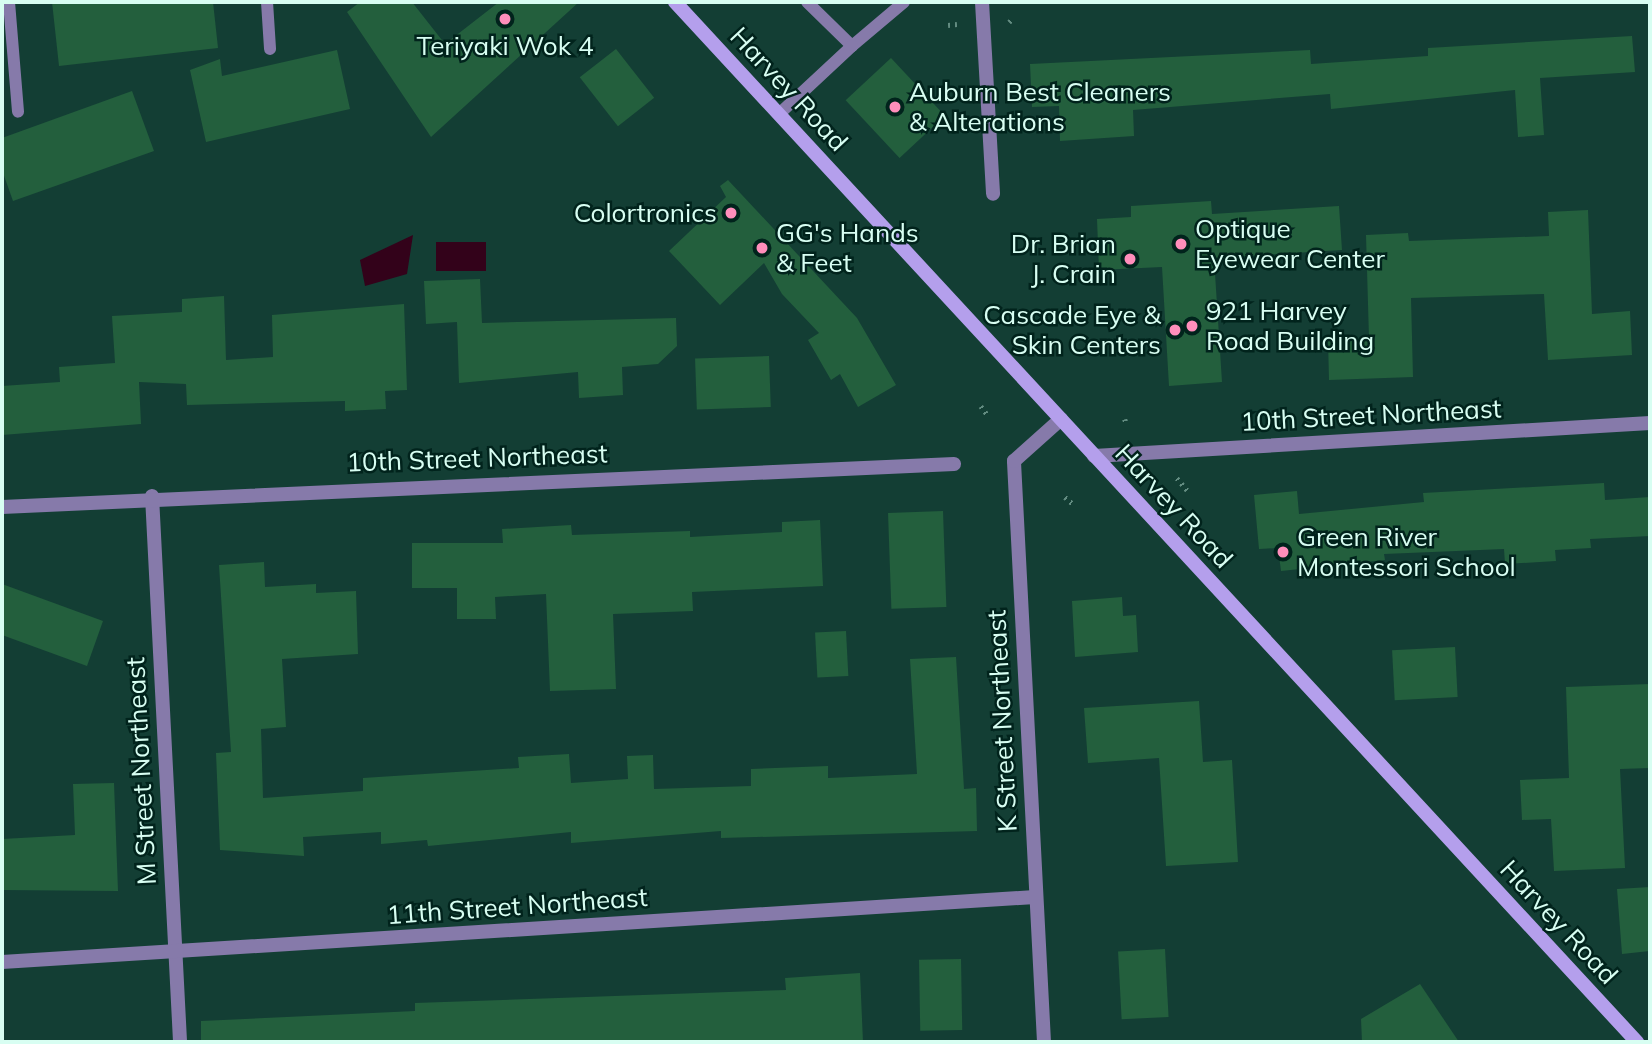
<!DOCTYPE html>
<style>
body{margin:0}
#map{position:relative;width:1652px;height:1044px;overflow:hidden;background:#133e34;font-family:Mulish,sans-serif}
div>[style]{position:absolute}
.water>*{inset:0;background:#33021a;transform-origin:0 0}
.building>*{inset:0;background:#235f3d;transform-origin:0 0}
.path>*{height:4.5px;margin-top:-2.25px;transform-origin:0;background:repeating-linear-gradient(90deg,#638c81 0 2px,transparent 0 7px)}
.service>*{height:12px;margin:-6px;padding:0 6px;transform-origin:6px;border-radius:6px;background:#867aaa}
.minor>*{height:14px;margin:-7px;padding:0 7px;transform-origin:7px;border-radius:7px;background:#867aaa}
.secondary>*{height:14px;margin:-7px;padding:0 7px;transform-origin:7px;border-radius:7px;background:#b49fec}
.dots>*{width:19px;height:19px;translate:-50% -50%;box-sizing:border-box;border:4px solid #01231c;border-radius:50%}
span{translate:-50% -50%;white-space:nowrap;text-align:center;line-height:1.15;-webkit-text-stroke:5px #01231c;paint-order:stroke}
.poi-label{font-size:26px;color:#d8fef2}
.left{translate:0 -50%;text-align:left}
.right{translate:-100% -50%;text-align:right}
.street-label{font-size:26px;color:#d8fef2}
.frame{position:absolute;inset:0;border:4px solid #d8fef2;pointer-events:none}
</style>
<div id="map">
<div class="water">
<div style="clip-path:polygon(413px 235px,407px 274px,365px 286px,360px 260px)"></div>
<div style="left:486px;top:242px;width:29px;height:50px;rotate:90deg"></div>
</div>
<div class="building">
<div style="clip-path:polygon(52px 2px,213px 2px,218px 48px,59px 66px)"></div>
<div style="clip-path:polygon(360px 2px,412px 2px,445px 44px,499px 2px,579px 2px,431px 137px,347px 12px)"></div>
<div style="clip-path:polygon(1632px 36px,1635px 72px,1540px 78px,1544px 135px,1518px 137px,1515px 90px,1331px 109px,1330px 94px,1133px 110px,1134px 136px,1060px 141px,1059px 106px,1032px 107px,1030px 64px,1310px 50px,1311px 64px,1428px 56px,1428px 48px)"></div>
<div style="left:616px;top:49px;width:62px;height:46px;rotate:52deg"></div>
<div style="clip-path:polygon(337px 50px,350px 109px,206px 142px,190px 70px,220px 59px,222px 76px)"></div>
<div style="left:891px;top:58px;width:79px;height:62px;rotate:47deg"></div>
<div style="clip-path:polygon(132px 91px,154px 151px,13px 201px,2px 170px,2px 138px)"></div>
<div style="clip-path:polygon(728px 180px,857px 318px,896px 385px,858px 407px,840px 374px,831px 380px,808px 340px,819px 333px,782px 294px,764px 263px,720px 305px,669px 251px,726px 197px,720px 186px)"></div>
<div style="clip-path:polygon(1211px 201px,1212px 214px,1339px 206px,1342px 250px,1214px 258px,1222px 382px,1169px 386px,1162px 267px,1099px 270px,1097px 219px,1131px 217px,1131px 206px)"></div>
<div style="clip-path:polygon(1588px 210px,1592px 314px,1630px 311px,1632px 355px,1548px 360px,1544px 294px,1411px 298px,1413px 377px,1329px 380px,1328px 340px,1369px 338px,1366px 235px,1408px 233px,1409px 241px,1549px 236px,1548px 212px)"></div>
<div style="clip-path:polygon(480px 279px,482px 323px,676px 318px,677px 346px,658px 364px,622px 367px,623px 395px,579px 398px,578px 372px,459px 383px,457px 322px,426px 324px,424px 281px)"></div>
<div style="clip-path:polygon(224px 296px,226px 360px,273px 357px,272px 315px,404px 304px,407px 390px,385px 391px,386px 409px,345px 411px,345px 401px,187px 405px,186px 384px,139px 382px,141px 424px,2px 435px,2px 386px,60px 382px,59px 367px,115px 363px,112px 316px,182px 312px,182px 299px)"></div>
<div style="left:769px;top:356px;width:51px;height:74px;rotate:88deg"></div>
<div style="clip-path:polygon(1604px 483px,1605px 500px,1650px 497px,1650px 536px,1590px 539px,1591px 548px,1555px 550px,1556px 561px,1505px 564px,1504px 549px,1384px 554px,1385px 560px,1281px 571px,1278px 548px,1259px 549px,1254px 495px,1297px 491px,1299px 514px,1424px 502px,1423px 493px)"></div>
<div style="left:943px;top:511px;width:96px;height:55px;rotate:88deg"></div>
<div style="clip-path:polygon(820px 520px,823px 586px,692px 592px,693px 611px,613px 614px,616px 689px,550px 691px,546px 594px,495px 597px,496px 619px,457px 619px,457px 588px,412px 588px,412px 543px,503px 543px,502px 529px,571px 525px,572px 535px,690px 531px,690px 537px,782px 532px,782px 522px)"></div>
<div style="clip-path:polygon(264px 562px,265px 587px,316px 584px,316px 593px,356px 591px,358px 654px,282px 659px,286px 727px,261px 729px,263px 798px,363px 791px,363px 778px,519px 768px,518px 757px,569px 754px,571px 783px,628px 779px,627px 756px,653px 755px,654px 789px,751px 786px,751px 769px,828px 766px,828px 778px,917px 774px,910px 659px,956px 657px,964px 789px,976px 788px,977px 831px,721px 838px,721px 831px,571px 843px,571px 832px,428px 846px,427px 840px,381px 844px,381px 832px,303px 837px,304px 856px,220px 850px,216px 753px,231px 752px,219px 565px)"></div>
<div style="clip-path:polygon(2px 584px,103px 621px,87px 666px,2px 635px)"></div>
<div style="clip-path:polygon(1122px 597px,1123px 616px,1136px 615px,1138px 652px,1075px 657px,1072px 601px)"></div>
<div style="left:846px;top:631px;width:45px;height:31px;rotate:87deg"></div>
<div style="left:1455px;top:647px;width:50px;height:63px;rotate:87deg"></div>
<div style="clip-path:polygon(1650px 684px,1650px 768px,1620px 769px,1625px 868px,1554px 871px,1551px 819px,1522px 820px,1520px 780px,1569px 778px,1566px 687px)"></div>
<div style="clip-path:polygon(1199px 701px,1203px 762px,1232px 760px,1238px 862px,1166px 866px,1159px 758px,1088px 763px,1084px 708px)"></div>
<div style="clip-path:polygon(114px 783px,118px 891px,2px 890px,2px 839px,75px 835px,73px 784px)"></div>
<div style="clip-path:polygon(1650px 887px,1650px 951px,1622px 954px,1617px 889px)"></div>
<div style="left:1165px;top:949px;width:68px;height:47px;rotate:87deg"></div>
<div style="left:961px;top:959px;width:71px;height:42px;rotate:89deg"></div>
<div style="clip-path:polygon(860px 973px,863px 1042px,201px 1042px,201px 1021px,415px 1011px,415px 1003px,786px 990px,785px 978px)"></div>
<div style="clip-path:polygon(1420px 984px,1459px 1042px,1362px 1042px,1361px 1019px)"></div>
</div>
<div class="path">
<div style="left:1009px;top:22px;width:3px;rotate:-45deg"></div>
<div style="left:948px;top:25px;width:9px;rotate:-6deg"></div>
<div style="left:981px;top:406px;width:10px;rotate:53deg"></div>
<div style="left:1125px;top:419px;width:4px;rotate:76deg"></div>
<div style="left:1177px;top:478px;width:16px;rotate:50deg"></div>
<div style="left:1065px;top:497px;width:11px;rotate:41deg"></div>
</div>
<div class="service">
<div style="left:9px;top:2px;width:110px;rotate:85.3deg"></div>
<div style="left:267px;top:2px;width:47px;rotate:86.3deg"></div>
<div style="left:807px;top:2px;width:63px;rotate:44.4deg"></div>
<div style="left:852px;top:46px;width:68px;rotate:-40.2deg"></div>
<div style="left:779px;top:114px;width:100px;rotate:-43deg"></div>
</div>
<div class="minor">
<div style="left:982px;top:2px;width:192px;rotate:86.7deg"></div>
<div style="left:1094px;top:456px;width:557px;rotate:-3.4deg"></div>
<div style="left:152px;top:496px;width:547px;rotate:87.06deg"></div>
<div style="left:2px;top:507px;width:953px;rotate:-2.59deg"></div>
<div style="left:2px;top:962px;width:1035px;rotate:-3.6deg"></div>
<div style="left:1044px;top:1042px;width:582px;rotate:-92.96deg"></div>
<div style="left:1014px;top:461px;width:63px;rotate:-41.8deg"></div>
</div>
<div class="secondary">
<div style="left:675px;top:2px;width:1417px;rotate:47.23deg"></div>
</div>
<div class="dots">
<div style="left:505px;top:19px;background:#ff8ebb"></div>
<div style="left:895px;top:107px;background:#ff8ebb"></div>
<div style="left:731px;top:213px;background:#ff8ebb"></div>
<div style="left:1181px;top:244px;background:#ff8ebb"></div>
<div style="left:762px;top:248px;background:#ff8ebb"></div>
<div style="left:1130px;top:259px;background:#ff8ebb"></div>
<div style="left:1192px;top:326px;background:#ff8ebb"></div>
<div style="left:1175px;top:330px;background:#ff8ebb"></div>
<div style="left:1283px;top:552px;background:#ff8ebb"></div>
</div>
<div class="poi-label">
<span style="left:505px;top:46px">Teriyaki Wok 4</span>
<span class="left" style="left:909px;top:107px">Auburn Best Cleaners<br>&amp; Alterations</span>
<span class="right" style="left:717px;top:213px">Colortronics</span>
<span class="left" style="left:1195px;top:244px">Optique<br>Eyewear Center</span>
<span class="left" style="left:776px;top:248px">GG's Hands<br>&amp; Feet</span>
<span class="right" style="left:1116px;top:259px">Dr. Brian<br>J. Crain</span>
<span class="left" style="left:1206px;top:326px">921 Harvey<br>Road Building</span>
<span class="right" style="left:1161px;top:330px">Cascade Eye &amp;<br>Skin Centers</span>
<span class="left" style="left:1297px;top:552px">Green River<br>Montessori School</span>
</div>
<div class="street-label">
<span style="left:789px;top:89px;rotate:47deg">Harvey Road</span>
<span style="left:1371px;top:415px;rotate:-3deg">10th Street Northeast</span>
<span style="left:477px;top:458px;rotate:-2deg">10th Street Northeast</span>
<span style="left:1174px;top:506px;rotate:47deg">Harvey Road</span>
<span style="left:1002px;top:721px;rotate:-93deg">K Street Northeast</span>
<span style="left:141px;top:771px;rotate:-93deg">M Street Northeast</span>
<span style="left:517px;top:906px;rotate:-4deg">11th Street Northeast</span>
<span style="left:1559px;top:922px;rotate:47deg">Harvey Road</span>
</div>
<div class="frame"></div>
</div>
